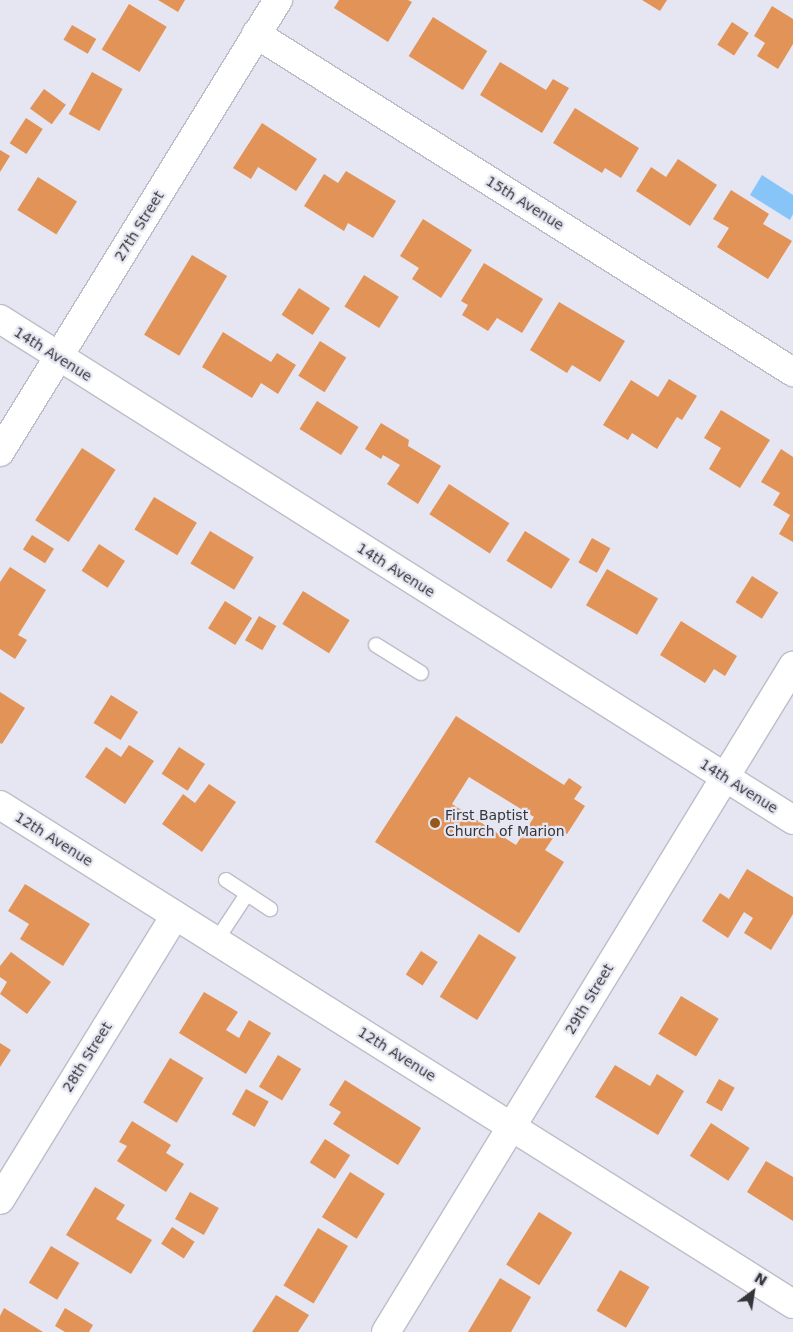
<!DOCTYPE html>
<style>
body{margin:0}
#map{position:relative;width:793px;height:1332px;overflow:hidden;background:#e5e6f1;font-family:"DejaVu Sans",sans-serif}
div>[style]{position:absolute}
.water>*{inset:0;background:#87c5f9}
.building>*{inset:0;background:#e29357;transform-origin:0 0}
.roads{filter:drop-shadow(1px 0 #bcbdc8) drop-shadow(-1px 0 #bcbdc8) drop-shadow(0 1px #bcbdc8) drop-shadow(0 -1px #bcbdc8)}
.lane>*{height:14px;margin:-7px;padding:0 7px;transform-origin:7px;border-radius:7px;background:#fff}
.street>*{height:28px;margin:-14px;padding:0 14px;transform-origin:14px;border-radius:14px;background:#fff}
.dots>*{width:14px;height:14px;translate:-50% -50%;box-sizing:border-box;border:2px solid #e5e6f1;border-radius:50%}
span{translate:-50% -50%;white-space:nowrap;text-align:center;line-height:1.15;-webkit-text-stroke:4.5px #e5e6f1;paint-order:stroke}
.street-label{font-size:14px;color:#353539}
.poi-label{font-size:14px;color:#353539}
.left{translate:0 -50%;text-align:left}
.north{position:absolute;left:728px;top:1267px;width:50px;height:50px;-webkit-text-stroke:4px #e5e6f1;paint-order:stroke;rotate:31deg;font-size:14px;font-weight:700;line-height:20px;text-align:center;color:#353539}
.north::after{content:'';display:block;margin:auto;width:18px;height:22px;background:#353539;clip-path:polygon(50% 0,100% 100%,50% 72%,0 100%)}
</style>
<div id="map">
<div class="water">
<div style="clip-path:polygon(762px 175px,793px 195px,793px 214px,790px 220px,750px 195px)"></div>
</div>
<div class="building">
<div style="clip-path:polygon(158px 0,185px 0,178px 12px)"></div>
<div style="clip-path:polygon(339px 0,408px 0,412px 2px,388px 42px,334px 8px)"></div>
<div style="clip-path:polygon(642px 0,667px 0,660px 11px)"></div>
<div style="left:129px;top:4px;width:44px;height:53px;rotate:31deg"></div>
<div style="clip-path:polygon(772px 6px,793px 19px,793px 44px,778px 69px,757px 56px,765px 43px,754px 36px)"></div>
<div style="left:433px;top:17px;width:64px;height:46px;rotate:32deg"></div>
<div style="left:732px;top:22px;width:20px;height:27px;rotate:33deg"></div>
<div style="left:72px;top:25px;width:28px;height:17px;rotate:30deg"></div>
<div style="clip-path:polygon(500px 62px,546px 90px,553px 79px,569px 88px,542px 133px,480px 95px)"></div>
<div style="left:92px;top:72px;width:35px;height:48px;rotate:29deg"></div>
<div style="left:44px;top:89px;width:27px;height:24px;rotate:36deg"></div>
<div style="clip-path:polygon(575px 108px,639px 148px,621px 178px,605px 168px,602px 173px,553px 143px)"></div>
<div style="left:26px;top:118px;width:20px;height:30px;rotate:33deg"></div>
<div style="clip-path:polygon(262px 123px,317px 159px,296px 191px,258px 167px,251px 179px,233px 168px)"></div>
<div style="clip-path:polygon(0 150px,10px 156px,0 172px)"></div>
<div style="clip-path:polygon(678px 159px,717px 185px,690px 226px,636px 191px,651px 167px,666px 177px)"></div>
<div style="clip-path:polygon(346px 171px,396px 201px,373px 238px,348px 223px,344px 231px,304px 206px,324px 174px,338px 183px)"></div>
<div style="left:38px;top:177px;width:46px;height:39px;rotate:32deg"></div>
<div style="clip-path:polygon(731px 190px,769px 214px,763px 224px,792px 241px,768px 279px,717px 247px,729px 228px,713px 219px)"></div>
<div style="clip-path:polygon(423px 219px,472px 250px,441px 298px,412px 279px,419px 268px,400px 256px)"></div>
<div style="left:192px;top:255px;width:41px;height:93px;rotate:31deg"></div>
<div style="clip-path:polygon(484px 263px,543px 299px,522px 333px,497px 318px,488px 331px,462px 315px,468px 305px,461px 301px)"></div>
<div style="left:364px;top:275px;width:41px;height:37px;rotate:32deg"></div>
<div style="left:299px;top:288px;width:37px;height:32px;rotate:33deg"></div>
<div style="clip-path:polygon(559px 302px,625px 341px,600px 382px,572px 365px,567px 373px,530px 350px)"></div>
<div style="clip-path:polygon(223px 332px,271px 362px,277px 353px,296px 365px,278px 394px,261px 383px,252px 398px,202px 367px)"></div>
<div style="left:320px;top:341px;width:31px;height:41px;rotate:32deg"></div>
<div style="clip-path:polygon(669px 379px,697px 396px,682px 420px,677px 417px,657px 449px,632px 433px,628px 440px,603px 425px,631px 380px,658px 397px)"></div>
<div style="left:317px;top:401px;width:49px;height:33px;rotate:32deg"></div>
<div style="clip-path:polygon(721px 410px,770px 440px,740px 488px,709px 469px,721px 448px,704px 438px)"></div>
<div style="clip-path:polygon(381px 423px,409px 440px,408px 446px,441px 466px,418px 504px,387px 484px,400px 465px,383px 455px,381px 459px,365px 449px)"></div>
<div style="left:82px;top:448px;width:40px;height:86px;rotate:33deg"></div>
<div style="clip-path:polygon(781px 449px,793px 457px,793px 542px,779px 534px,790px 515px,773px 505px,780px 493px,761px 482px)"></div>
<div style="left:449px;top:484px;width:72px;height:36px;rotate:33deg"></div>
<div style="left:154px;top:497px;width:50px;height:38px;rotate:31deg"></div>
<div style="left:210px;top:531px;width:51px;height:38px;rotate:31deg"></div>
<div style="left:525px;top:531px;width:53px;height:35px;rotate:32deg"></div>
<div style="left:32px;top:535px;width:26px;height:17px;rotate:32deg"></div>
<div style="left:592px;top:538px;width:21px;height:28px;rotate:29deg"></div>
<div style="left:99px;top:544px;width:31px;height:32px;rotate:33deg"></div>
<div style="clip-path:polygon(10px 567px,46px 590px,18px 635px,27px 640px,15px 659px,0 649px,0 582px)"></div>
<div style="left:607px;top:569px;width:59px;height:42px;rotate:30deg"></div>
<div style="left:752px;top:576px;width:31px;height:31px;rotate:32deg"></div>
<div style="left:303px;top:591px;width:55px;height:39px;rotate:32deg"></div>
<div style="left:225px;top:601px;width:32px;height:32px;rotate:32deg"></div>
<div style="left:259px;top:616px;width:20px;height:28px;rotate:30deg"></div>
<div style="clip-path:polygon(681px 621px,737px 656px,725px 676px,714px 669px,705px 683px,660px 655px)"></div>
<div style="clip-path:polygon(0 692px,25px 708px,2px 744px,0 743px)"></div>
<div style="left:111px;top:695px;width:32px;height:33px;rotate:32deg"></div>
<div style="clip-path:polygon(evenodd,456px 716px,564px 785px,569px 778px,582px 787px,574px 799px,585px 806px,567px 834px,559px 829px,545px 850px,564px 862px,519px 933px,375px 842px,456px 716px,469px 777px,534px 817px,516px 845px,452px 804px,469px 777px)"></div>
<div style="clip-path:polygon(129px 745px,154px 761px,125px 804px,85px 777px,106px 747px,121px 757px)"></div>
<div style="left:179px;top:747px;width:31px;height:32px;rotate:33deg"></div>
<div style="clip-path:polygon(209px 784px,236px 802px,202px 852px,162px 824px,183px 794px,195px 803px)"></div>
<div style="clip-path:polygon(747px 869px,793px 897px,793px 914px,771px 950px,744px 933px,753px 918px,744px 912px,728px 938px,702px 921px,720px 893px,729px 899px)"></div>
<div style="clip-path:polygon(25px 884px,90px 924px,63px 966px,20px 939px,29px 924px,8px 911px)"></div>
<div style="left:479px;top:934px;width:44px;height:74px;rotate:32deg"></div>
<div style="left:421px;top:951px;width:20px;height:28px;rotate:33deg"></div>
<div style="clip-path:polygon(11px 952px,51px 982px,27px 1014px,0 994px,7px 982px,0 977px,0 966px)"></div>
<div style="clip-path:polygon(204px 992px,238px 1012px,226px 1030px,239px 1038px,249px 1020px,271px 1033px,246px 1074px,179px 1033px)"></div>
<div style="left:681px;top:996px;width:44px;height:44px;rotate:31deg"></div>
<div style="clip-path:polygon(0 1043px,11px 1050px,0 1067px)"></div>
<div style="left:278px;top:1055px;width:27px;height:37px;rotate:31deg"></div>
<div style="left:170px;top:1058px;width:39px;height:52px;rotate:31deg"></div>
<div style="clip-path:polygon(615px 1065px,650px 1086px,657px 1074px,684px 1091px,658px 1135px,595px 1097px)"></div>
<div style="left:719px;top:1079px;width:18px;height:27px;rotate:29deg"></div>
<div style="clip-path:polygon(345px 1080px,421px 1128px,398px 1165px,333px 1124px,341px 1112px,329px 1105px)"></div>
<div style="left:246px;top:1089px;width:26px;height:29px;rotate:29deg"></div>
<div style="clip-path:polygon(132px 1121px,171px 1145px,166px 1153px,184px 1164px,166px 1192px,117px 1161px,127px 1146px,119px 1142px)"></div>
<div style="left:711px;top:1123px;width:46px;height:39px;rotate:33deg"></div>
<div style="left:325px;top:1139px;width:30px;height:28px;rotate:33deg"></div>
<div style="clip-path:polygon(766px 1161px,793px 1177px,793px 1221px,747px 1192px)"></div>
<div style="left:350px;top:1172px;width:41px;height:53px;rotate:32deg"></div>
<div style="clip-path:polygon(95px 1187px,125px 1205px,116px 1219px,152px 1240px,131px 1274px,66px 1235px)"></div>
<div style="left:190px;top:1192px;width:33px;height:31px;rotate:29deg"></div>
<div style="left:539px;top:1212px;width:39px;height:62px;rotate:32deg"></div>
<div style="left:172px;top:1227px;width:27px;height:20px;rotate:33deg"></div>
<div style="left:318px;top:1228px;width:35px;height:67px;rotate:31deg"></div>
<div style="left:51px;top:1246px;width:33px;height:43px;rotate:31deg"></div>
<div style="left:620px;top:1270px;width:34px;height:47px;rotate:30deg"></div>
<div style="clip-path:polygon(500px 1278px,531px 1297px,511px 1332px,468px 1332px)"></div>
<div style="clip-path:polygon(276px 1295px,309px 1315px,298px 1332px,252px 1332px)"></div>
<div style="clip-path:polygon(4px 1308px,43px 1332px,0 1332px,0 1316px)"></div>
<div style="clip-path:polygon(65px 1308px,93px 1325px,89px 1332px,65px 1332px,55px 1326px)"></div>
</div>
<div class="roads">
<div class="lane">
<div style="left:376px;top:645px;width:53px;rotate:31.9deg"></div>
<div style="left:226px;top:880px;width:53px;rotate:33.4deg"></div>
<div style="left:216px;top:941px;width:56px;rotate:-56.6deg"></div>
</div>
<div class="street">
<div style="left:256px;top:34px;width:635px;rotate:32.19deg"></div>
<div style="left:0;top:319px;width:938px;rotate:32.28deg"></div>
<div style="left:0;top:452px;width:531px;rotate:-58.41deg"></div>
<div style="left:0;top:805px;width:937px;rotate:32.18deg"></div>
<div style="left:0;top:1200px;width:334px;rotate:-58.4deg"></div>
<div style="left:386px;top:1332px;width:781px;rotate:-58.57deg"></div>
</div>
</div>
<div class="dots">
<div style="left:435px;top:823px;background:#97581e"></div>
</div>
<div class="street-label">
<span style="left:525px;top:203px;rotate:32deg">15th Avenue</span>
<span style="left:139px;top:226px;rotate:-58deg">27th Street</span>
<span style="left:53px;top:354px;rotate:32deg">14th Avenue</span>
<span style="left:396px;top:570px;rotate:32deg">14th Avenue</span>
<span style="left:739px;top:786px;rotate:32deg">14th Avenue</span>
<span style="left:54px;top:839px;rotate:32deg">12th Avenue</span>
<span style="left:589px;top:999px;rotate:-59deg">29th Street</span>
<span style="left:397px;top:1054px;rotate:32deg">12th Avenue</span>
<span style="left:87px;top:1057px;rotate:-58deg">28th Street</span>
</div>
<div class="poi-label">
<span class="left" style="left:445px;top:823px">First Baptist<br>Church of Marion</span>
</div>
<div class="north">N</div>
</div>
